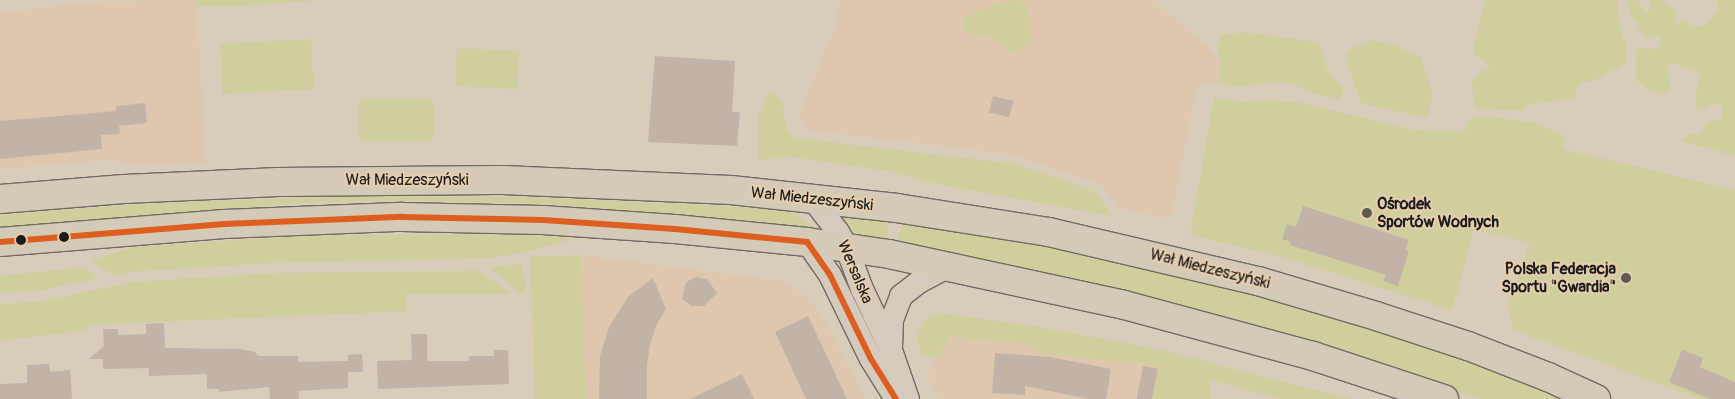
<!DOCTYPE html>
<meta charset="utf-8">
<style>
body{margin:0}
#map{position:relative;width:1735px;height:399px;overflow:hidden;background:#d8ccba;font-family:Pangolin,sans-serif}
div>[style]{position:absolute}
.built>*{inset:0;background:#dec7ae}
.green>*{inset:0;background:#cecf9c;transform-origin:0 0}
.building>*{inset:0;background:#c1b3a8;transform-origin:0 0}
.roads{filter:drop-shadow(1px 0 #716b63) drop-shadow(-1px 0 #716b63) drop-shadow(0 1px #716b63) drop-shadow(0 -1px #716b63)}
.minor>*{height:22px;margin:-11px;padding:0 11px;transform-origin:11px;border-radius:11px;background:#d4cbbe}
.major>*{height:28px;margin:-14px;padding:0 14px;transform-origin:14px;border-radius:14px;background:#d3cab7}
.bus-1>*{height:6px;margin:-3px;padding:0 3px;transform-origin:3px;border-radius:3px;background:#dd5e21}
.dots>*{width:14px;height:14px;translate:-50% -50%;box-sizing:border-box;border:2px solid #e5cead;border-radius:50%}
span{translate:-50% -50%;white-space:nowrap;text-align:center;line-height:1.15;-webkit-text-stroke:4px #e5cead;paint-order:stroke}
.street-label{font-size:16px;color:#1c1c1c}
.poi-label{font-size:16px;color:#1c1c1c;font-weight:700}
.left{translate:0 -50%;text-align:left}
.right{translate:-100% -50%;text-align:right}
</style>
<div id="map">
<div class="built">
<div style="clip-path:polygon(196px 0,206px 162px,143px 165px,123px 162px,119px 159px,0 169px,0 12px,99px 2px)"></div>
<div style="clip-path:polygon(840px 0,1154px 0,1222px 61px,1217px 83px,1207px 81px,1196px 87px,1173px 208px,1170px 214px,1164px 218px,1117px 207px,1106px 190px,1098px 183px,1016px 155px,904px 141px,878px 140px,866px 136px,854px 136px,806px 129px,798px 118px,836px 24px)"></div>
<div style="clip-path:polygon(581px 255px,786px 282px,807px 297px,822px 316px,865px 399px,585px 399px)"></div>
<div style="clip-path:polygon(942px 334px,1052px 344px,1159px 365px,1152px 399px,939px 399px,928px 377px)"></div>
</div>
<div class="green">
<div style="clip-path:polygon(99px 0,319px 0,242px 6px,197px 6px,196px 0)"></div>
<div style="clip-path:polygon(1009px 0,1025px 4px,1031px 23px,1029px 44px,1012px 53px,989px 35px,976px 37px,964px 30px,964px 17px)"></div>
<div style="clip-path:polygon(1485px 0,1617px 0,1620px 27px,1625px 43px,1625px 63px,1595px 80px,1579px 83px,1575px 98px,1526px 105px,1524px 111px,1474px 108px,1472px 80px,1479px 73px,1491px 68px,1473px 52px)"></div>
<div style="clip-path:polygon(1627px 0,1637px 0,1646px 13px,1651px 9px,1649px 0,1661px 0,1677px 11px,1675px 26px,1685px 20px,1694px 27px,1707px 24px,1719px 10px,1716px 0,1735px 0,1735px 156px,1682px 141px,1689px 134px,1701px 133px,1708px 122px,1722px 119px,1723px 104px,1711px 105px,1705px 109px,1696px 108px,1697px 84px,1700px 76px,1697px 73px,1671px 62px,1667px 65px,1670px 90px,1658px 94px,1648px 90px,1636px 80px,1636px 48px,1659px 49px,1661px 36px,1646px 38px,1630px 14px)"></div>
<div style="clip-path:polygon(1243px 32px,1309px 41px,1322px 46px,1326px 67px,1344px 89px,1339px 99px,1312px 93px,1291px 83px,1264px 83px,1242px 87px,1217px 83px,1222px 61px,1216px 46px,1222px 35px)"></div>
<div style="left:311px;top:39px;width:50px;height:91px;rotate:87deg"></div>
<div style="clip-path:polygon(1373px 40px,1396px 46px,1421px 57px,1433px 94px,1427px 118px,1361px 103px,1348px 65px,1347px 51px)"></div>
<div style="left:457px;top:48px;width:62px;height:38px;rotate:3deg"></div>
<div style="clip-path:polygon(769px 93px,782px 100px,787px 131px,796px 138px,1015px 164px,1088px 189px,1099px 196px,1112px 216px,937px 184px,883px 170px,785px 156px,759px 161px,759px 112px)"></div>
<div style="clip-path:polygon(1214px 98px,1243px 102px,1267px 100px,1300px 103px,1416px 130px,1430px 131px,1465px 131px,1470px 118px,1486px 116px,1535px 123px,1565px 136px,1562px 149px,1735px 190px,1735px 399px,1701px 399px,1513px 330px,1508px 305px,1530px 243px,1474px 229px,1452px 310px,1279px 256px,1190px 235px)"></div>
<div style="left:359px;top:99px;width:74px;height:42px"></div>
<div style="clip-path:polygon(390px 196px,529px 197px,781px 209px,796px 214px,818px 229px,818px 230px,807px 230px,736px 220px,661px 213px,527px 203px,387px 200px,302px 203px,0 227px,0 216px,55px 210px,178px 202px)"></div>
<div style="clip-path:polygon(843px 214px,890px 220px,886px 242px,855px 237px,841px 216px)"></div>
<div style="clip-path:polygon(902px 222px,996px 236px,1204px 280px,1403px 338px,1484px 365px,1566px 399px,1482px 399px,1317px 345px,897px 244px)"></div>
<div style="clip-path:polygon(473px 234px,567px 237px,572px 239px,522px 253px,487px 258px,268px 263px,130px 272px,114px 276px,91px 260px,131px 248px,149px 246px,303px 236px)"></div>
<div style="left:581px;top:255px;width:144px;height:51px;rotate:88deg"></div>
<div style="clip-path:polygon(522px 263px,526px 285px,524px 292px,517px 291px,490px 268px)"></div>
<div style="clip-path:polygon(85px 267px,98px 278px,38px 291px,0 293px,0 276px)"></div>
<div style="clip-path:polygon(479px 271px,512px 294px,406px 294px,407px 311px,87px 325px,87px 330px,0 341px,0 304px,38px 302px,133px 282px,277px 273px)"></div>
<div style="clip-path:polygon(939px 313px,1039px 327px,1162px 350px,1350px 399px,1281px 399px,1210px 380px,1209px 399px,1152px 399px,1159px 365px,1044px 354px,1031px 344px,948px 337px,948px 345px,943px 345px,941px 357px,922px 355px,917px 339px,922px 323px,931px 315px)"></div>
</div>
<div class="building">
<div style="clip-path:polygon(655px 56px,735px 61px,732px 112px,740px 112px,737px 146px,648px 142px)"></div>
<div style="left:993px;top:96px;width:21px;height:17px;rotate:14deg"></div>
<div style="clip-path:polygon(145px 103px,147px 123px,119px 126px,120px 134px,101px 135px,102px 149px,0 159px,0 121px,116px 111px,116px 106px)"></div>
<div style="clip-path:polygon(1303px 206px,1409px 240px,1405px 250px,1409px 251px,1398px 286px,1383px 281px,1386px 275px,1290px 245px,1291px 242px,1282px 239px,1287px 224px,1296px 227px)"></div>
<div style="clip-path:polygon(696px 277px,707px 279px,717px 293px,704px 306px,692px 306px,682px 299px,686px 282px)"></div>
<div style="clip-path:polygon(653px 278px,666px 309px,657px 324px,650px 344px,647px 366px,647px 399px,599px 399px,600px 356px,609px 327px,628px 297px)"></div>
<div style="clip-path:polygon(808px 316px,847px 399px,806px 399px,775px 332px)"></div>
<div style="clip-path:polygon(164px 323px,165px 348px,241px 349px,255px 352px,258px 356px,298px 356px,298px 362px,348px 361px,348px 355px,362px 354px,363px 372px,348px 372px,348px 388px,298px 391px,299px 399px,270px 399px,269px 387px,219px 392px,219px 389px,207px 389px,207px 374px,149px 376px,149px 368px,103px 369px,103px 359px,89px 359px,104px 346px,103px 329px,118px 329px,118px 335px,146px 334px,146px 324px)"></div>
<div style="clip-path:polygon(411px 334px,427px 334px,427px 361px,469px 361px,469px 356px,494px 356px,494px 350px,508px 350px,509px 384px,378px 389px,377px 361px,412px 360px)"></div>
<div style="clip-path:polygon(1682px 350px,1703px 358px,1700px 367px,1735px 382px,1735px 399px,1710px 399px,1669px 382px)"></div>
<div style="clip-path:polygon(995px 353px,1050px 357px,1111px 369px,1106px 399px,1089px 399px,1025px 386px,1025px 395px,992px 393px)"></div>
<div style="clip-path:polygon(49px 364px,50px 372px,70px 370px,72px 399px,0 399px,0 384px,27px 383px,27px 365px)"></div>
<div style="left:1143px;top:366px;width:15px;height:34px;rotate:11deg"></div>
<div style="clip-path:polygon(742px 374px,754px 399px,690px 399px)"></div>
</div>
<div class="roads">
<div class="minor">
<div style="left:812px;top:198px;width:43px;rotate:52.6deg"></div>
<div style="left:838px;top:232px;width:16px;rotate:60deg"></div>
<div style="left:846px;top:246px;width:46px;rotate:69.6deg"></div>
<div style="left:862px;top:289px;width:68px;rotate:64.6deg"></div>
<div style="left:891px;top:350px;width:52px;rotate:70.9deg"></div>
<div style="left:807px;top:242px;width:40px;rotate:55.1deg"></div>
<div style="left:830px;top:275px;width:93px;rotate:64deg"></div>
<div style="left:871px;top:359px;width:47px;rotate:58deg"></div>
<div style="left:891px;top:349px;width:29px;rotate:-88deg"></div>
<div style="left:892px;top:320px;width:26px;rotate:-69deg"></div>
<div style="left:901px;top:296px;width:23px;rotate:-38deg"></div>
<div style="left:919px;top:282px;width:34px;rotate:-28deg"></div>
</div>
<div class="major">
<div style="left:0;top:199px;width:124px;rotate:-4.6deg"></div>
<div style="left:124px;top:189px;width:154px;rotate:-2.6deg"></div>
<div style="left:278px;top:182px;width:225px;rotate:-0.5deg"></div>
<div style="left:503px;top:180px;width:228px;rotate:2.5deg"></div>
<div style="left:731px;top:190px;width:167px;rotate:6.2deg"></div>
<div style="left:897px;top:208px;width:154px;rotate:9deg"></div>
<div style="left:1049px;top:232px;width:215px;rotate:13.2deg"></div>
<div style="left:1258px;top:281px;width:123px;rotate:16.5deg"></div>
<div style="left:1376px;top:316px;width:97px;rotate:18.1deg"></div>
<div style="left:1468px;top:346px;width:86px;rotate:21.2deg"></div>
<div style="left:1548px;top:377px;width:53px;rotate:24.6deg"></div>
<div style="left:0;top:242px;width:225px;rotate:-4.6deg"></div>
<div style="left:224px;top:224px;width:178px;rotate:-2.3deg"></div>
<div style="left:402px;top:217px;width:141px;rotate:1.2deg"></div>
<div style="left:543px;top:220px;width:132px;rotate:3.9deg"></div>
<div style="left:675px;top:229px;width:133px;rotate:5.6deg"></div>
<div style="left:807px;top:242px;width:83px;rotate:8.3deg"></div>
<div style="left:889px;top:254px;width:240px;rotate:12.2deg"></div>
<div style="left:1124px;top:305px;width:196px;rotate:15.1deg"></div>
<div style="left:1313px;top:356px;width:138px;rotate:18.2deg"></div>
</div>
</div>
<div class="bus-1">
<div style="left:0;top:242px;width:225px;rotate:-4.6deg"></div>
<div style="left:224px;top:224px;width:178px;rotate:-2.3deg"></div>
<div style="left:402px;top:217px;width:141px;rotate:1.2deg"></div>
<div style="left:543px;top:220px;width:132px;rotate:3.9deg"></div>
<div style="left:675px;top:229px;width:133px;rotate:5.6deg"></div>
<div style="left:807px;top:242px;width:40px;rotate:55.1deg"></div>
<div style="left:830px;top:275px;width:93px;rotate:64deg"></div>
<div style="left:871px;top:359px;width:47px;rotate:58deg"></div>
</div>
<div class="dots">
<div style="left:1367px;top:213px;background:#5e5a53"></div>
<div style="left:64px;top:237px;background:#1c1c1c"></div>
<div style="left:21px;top:240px;background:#1c1c1c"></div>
<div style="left:1626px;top:278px;background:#5e5a53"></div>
</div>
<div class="street-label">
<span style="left:407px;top:180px">Wał Miedzeszyński</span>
<span style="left:812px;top:199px;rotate:6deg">Wał Miedzeszyński</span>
<span style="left:1210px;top:269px;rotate:14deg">Wał Miedzeszyński</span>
<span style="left:855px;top:272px;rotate:67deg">Wersalska</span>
</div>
<div class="poi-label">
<span class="left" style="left:1377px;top:213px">Ośrodek<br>Sportów Wodnych</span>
<span class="right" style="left:1616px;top:278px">Polska Federacja<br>Sportu "Gwardia"</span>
</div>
</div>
